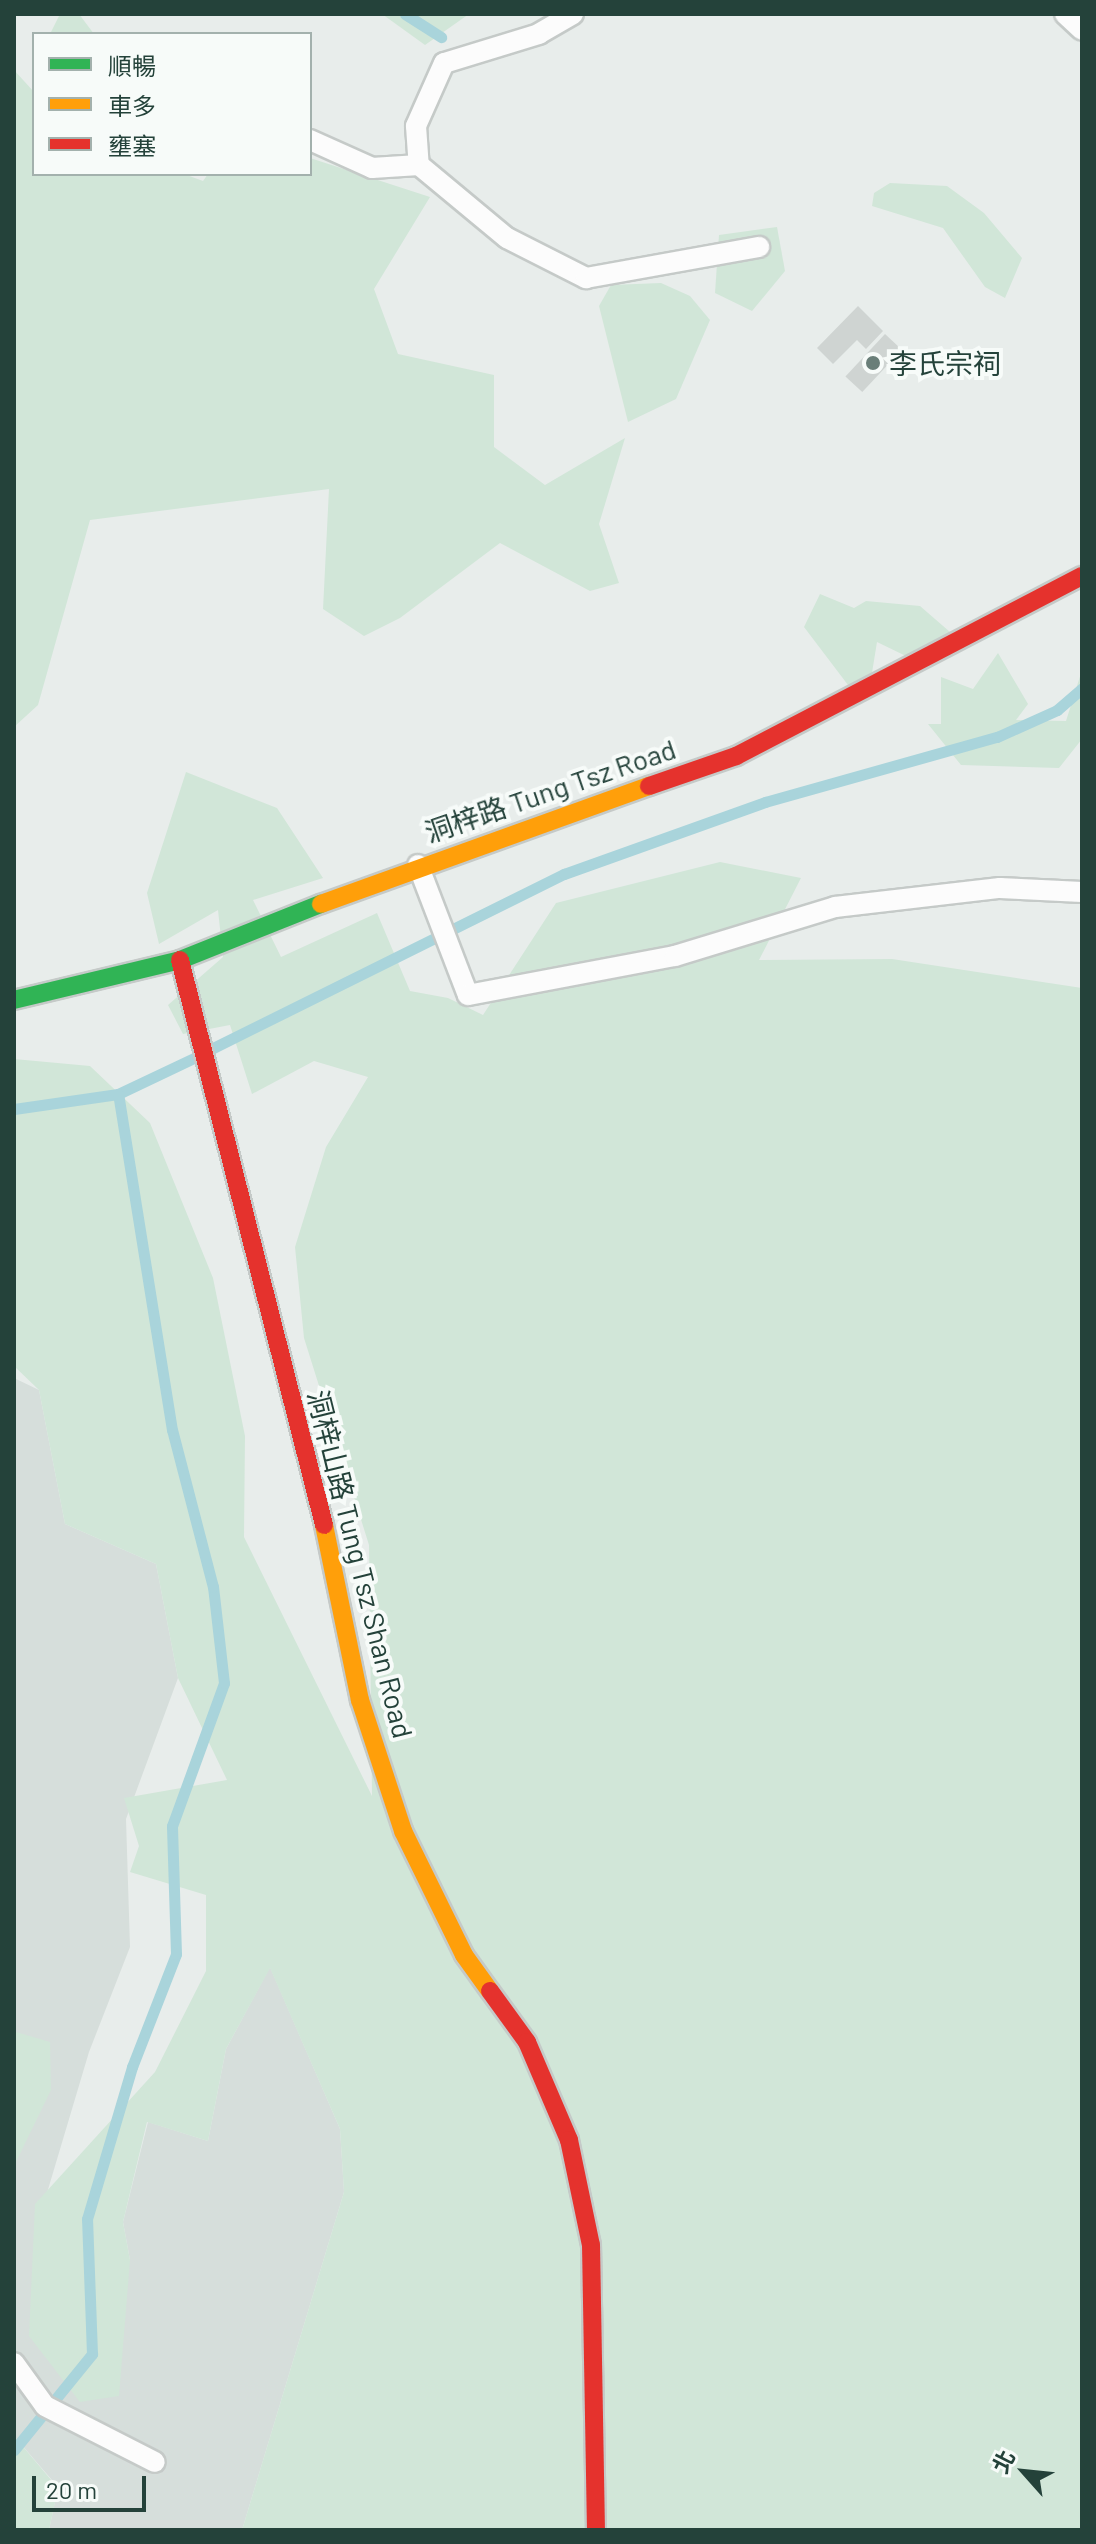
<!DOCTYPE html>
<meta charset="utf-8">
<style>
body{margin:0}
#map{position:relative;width:1096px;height:2544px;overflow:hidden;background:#e8edeb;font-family:Barlow,"Noto Sans TC",sans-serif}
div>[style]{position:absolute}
.built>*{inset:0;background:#d6dedb}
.green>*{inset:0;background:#d1e6d8}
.stream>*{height:11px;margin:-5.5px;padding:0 5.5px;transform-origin:5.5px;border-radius:5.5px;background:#a9d4db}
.building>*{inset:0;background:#cfd4d2;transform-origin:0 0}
.roads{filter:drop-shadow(2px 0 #c5cac8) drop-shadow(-2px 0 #c5cac8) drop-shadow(0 2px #c5cac8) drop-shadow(0 -2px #c5cac8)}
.lane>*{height:20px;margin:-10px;padding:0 10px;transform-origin:10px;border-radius:10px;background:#fcfcfc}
.fast>*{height:18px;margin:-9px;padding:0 9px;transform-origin:9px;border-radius:9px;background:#30b455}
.slow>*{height:18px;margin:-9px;padding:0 9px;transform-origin:9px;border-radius:9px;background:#ff9f0a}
.jam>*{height:18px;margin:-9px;padding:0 9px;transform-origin:9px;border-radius:9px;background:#e5322d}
.dots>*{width:22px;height:22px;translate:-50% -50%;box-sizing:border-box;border:4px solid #f7fbf9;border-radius:50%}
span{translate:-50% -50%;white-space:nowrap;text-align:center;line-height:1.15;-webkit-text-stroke:8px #f7fbf9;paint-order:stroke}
.poi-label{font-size:28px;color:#24423a}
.left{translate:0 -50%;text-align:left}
.street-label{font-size:28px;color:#24423a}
.frame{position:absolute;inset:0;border:16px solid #24423a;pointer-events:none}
.legend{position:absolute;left:32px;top:32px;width:280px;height:144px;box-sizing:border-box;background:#f7fbf9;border:2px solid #a3b1ad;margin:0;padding:10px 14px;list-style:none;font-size:24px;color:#24423a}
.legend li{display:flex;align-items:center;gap:16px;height:40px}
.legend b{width:40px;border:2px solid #a3b1ad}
.north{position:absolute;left:984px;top:2432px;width:80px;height:80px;-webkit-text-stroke:6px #f7fbf9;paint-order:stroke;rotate:297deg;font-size:22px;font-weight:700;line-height:32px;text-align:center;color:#24423a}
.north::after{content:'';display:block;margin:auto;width:28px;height:36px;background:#24423a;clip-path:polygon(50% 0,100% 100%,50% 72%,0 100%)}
.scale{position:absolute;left:32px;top:2476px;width:114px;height:36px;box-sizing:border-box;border:4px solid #24423a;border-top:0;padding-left:10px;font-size:24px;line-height:28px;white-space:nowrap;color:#24423a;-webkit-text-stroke:6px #f7fbf9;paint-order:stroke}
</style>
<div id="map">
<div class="built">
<div style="clip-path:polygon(14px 1378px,39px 1390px,65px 1524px,156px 1564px,178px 1678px,126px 1819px,130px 1947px,89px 2052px,41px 2213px,130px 2260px,123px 2222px,148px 2122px,208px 2141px,226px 2049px,270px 1967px,340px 2129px,344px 2192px,242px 2530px,49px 2530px,58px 2487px,14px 2436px)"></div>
</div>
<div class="green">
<div style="clip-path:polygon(60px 14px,79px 14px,94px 34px,50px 34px)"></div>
<div style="clip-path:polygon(382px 14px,469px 14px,425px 45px)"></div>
<div style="clip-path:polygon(14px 70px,34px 92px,34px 174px,184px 174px,203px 181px,208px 174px,310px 174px,310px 158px,430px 197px,374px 289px,398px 354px,494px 375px,494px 447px,545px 485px,625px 438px,599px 524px,619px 583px,590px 591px,500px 543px,400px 618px,364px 636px,323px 609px,329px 489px,90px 520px,38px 705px,14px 727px)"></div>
<div style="clip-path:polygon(890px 183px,947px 186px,984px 213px,1022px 258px,1005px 298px,985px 287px,943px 228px,872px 206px,874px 193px)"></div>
<div style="clip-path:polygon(777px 227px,785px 271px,752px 311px,715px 293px,719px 235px)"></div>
<div style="clip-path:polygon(661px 283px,690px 296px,710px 320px,676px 399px,628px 422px,599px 306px,611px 285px)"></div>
<div style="clip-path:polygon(820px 594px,854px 608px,866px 601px,920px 606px,950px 632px,910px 658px,877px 642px,871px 679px,848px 685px,804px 627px)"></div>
<div style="clip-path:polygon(998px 653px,1028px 704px,1016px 720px,1066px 721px,1082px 670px,1082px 739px,1059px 768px,961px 765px,928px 724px,941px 724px,941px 677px,973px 689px)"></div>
<div style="clip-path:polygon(186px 772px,277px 808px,323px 878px,253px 900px,281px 957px,377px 913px,410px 991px,448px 998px,483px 1015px,556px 903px,720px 862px,801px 878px,759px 960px,892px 959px,1082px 988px,1082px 2530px,242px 2530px,344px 2192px,340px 2129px,270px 1968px,226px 2049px,208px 2141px,147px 2122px,123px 2222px,130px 2260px,119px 2396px,80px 2402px,29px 2336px,35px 2204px,155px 2072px,206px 1971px,206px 1895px,130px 1872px,139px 1846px,124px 1798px,227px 1780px,178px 1678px,156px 1564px,65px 1524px,39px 1390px,14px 1366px,14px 1059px,90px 1066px,150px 1123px,213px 1278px,245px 1436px,244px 1537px,372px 1796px,369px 1545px,304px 1338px,295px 1247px,326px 1147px,368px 1077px,314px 1061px,252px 1094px,230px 1025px,183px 1034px,168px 1005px,223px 957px,218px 910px,159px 944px,147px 893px)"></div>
<div style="clip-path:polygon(16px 2032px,50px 2042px,51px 2090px,14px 2166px)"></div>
<div style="clip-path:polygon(14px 2436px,58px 2488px,49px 2530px,14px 2530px)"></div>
</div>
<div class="stream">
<div style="left:405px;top:14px;width:43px;rotate:32.6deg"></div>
<div style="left:211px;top:1049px;width:394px;rotate:-26.4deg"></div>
<div style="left:564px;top:874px;width:214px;rotate:-19.7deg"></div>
<div style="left:765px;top:802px;width:241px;rotate:-15.7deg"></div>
<div style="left:997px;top:737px;width:66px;rotate:-24.2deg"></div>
<div style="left:1057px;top:710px;width:33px;rotate:-41deg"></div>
<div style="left:14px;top:1109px;width:105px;rotate:-8.2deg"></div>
<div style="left:118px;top:1094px;width:86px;rotate:-25.4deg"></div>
<div style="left:14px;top:2450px;width:124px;rotate:-50.9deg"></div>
<div style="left:92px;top:2354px;width:135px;rotate:-92.1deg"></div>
<div style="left:87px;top:2219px;width:159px;rotate:-73.5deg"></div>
<div style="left:132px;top:2067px;width:121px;rotate:-68.7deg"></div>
<div style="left:176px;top:1954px;width:128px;rotate:-91.8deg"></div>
<div style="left:172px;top:1826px;width:152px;rotate:-70deg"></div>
<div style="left:224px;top:1683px;width:97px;rotate:-96.5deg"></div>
<div style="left:213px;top:1587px;width:162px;rotate:-104.6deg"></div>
<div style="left:172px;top:1430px;width:340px;rotate:-99.1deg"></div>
</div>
<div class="building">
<div style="clip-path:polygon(858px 306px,883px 331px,866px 349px,857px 340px,833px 364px,817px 348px)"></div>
<div style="left:885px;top:334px;width:23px;height:58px;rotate:43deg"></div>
</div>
<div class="roads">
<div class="lane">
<div style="left:573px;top:14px;width:39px;rotate:150deg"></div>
<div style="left:539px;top:34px;width:99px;rotate:163deg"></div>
<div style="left:444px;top:63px;width:69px;rotate:114deg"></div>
<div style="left:416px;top:126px;width:39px;rotate:86deg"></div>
<div style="left:419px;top:165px;width:114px;rotate:39.7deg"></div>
<div style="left:507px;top:238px;width:89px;rotate:26.9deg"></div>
<div style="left:586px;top:278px;width:176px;rotate:-10.2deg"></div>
<div style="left:1065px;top:14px;width:23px;rotate:43deg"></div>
<div style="left:310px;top:140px;width:68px;rotate:24.3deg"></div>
<div style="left:372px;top:168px;width:47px;rotate:-3.7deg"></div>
<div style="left:418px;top:865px;width:139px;rotate:69deg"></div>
<div style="left:468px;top:995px;width:211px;rotate:-10.7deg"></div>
<div style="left:675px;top:956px;width:167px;rotate:-17deg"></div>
<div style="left:835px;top:907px;width:166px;rotate:-6.6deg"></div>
<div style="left:1000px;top:888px;width:82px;rotate:2.8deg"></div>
<div style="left:14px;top:2363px;width:53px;rotate:54.2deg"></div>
<div style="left:45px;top:2406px;width:123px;rotate:27deg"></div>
</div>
<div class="fast">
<div style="left:14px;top:1000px;width:171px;rotate:-13.5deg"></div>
<div style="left:180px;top:960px;width:152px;rotate:-21.7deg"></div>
</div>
<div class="slow">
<div style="left:321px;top:904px;width:349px;rotate:-19.8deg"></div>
<div style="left:324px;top:1525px;width:179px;rotate:78.4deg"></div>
<div style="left:360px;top:1700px;width:138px;rotate:71.8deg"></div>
<div style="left:403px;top:1831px;width:138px;rotate:63.8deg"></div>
<div style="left:464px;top:1955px;width:44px;rotate:54.2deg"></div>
</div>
<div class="jam">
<div style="left:649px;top:786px;width:92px;rotate:-19deg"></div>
<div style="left:736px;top:756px;width:390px;rotate:-27.5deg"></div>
<div style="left:180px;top:960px;width:583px;rotate:75.7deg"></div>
<div style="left:490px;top:1991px;width:63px;rotate:54deg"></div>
<div style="left:527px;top:2042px;width:107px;rotate:66.8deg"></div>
<div style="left:569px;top:2140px;width:107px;rotate:78.2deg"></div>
<div style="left:591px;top:2245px;width:285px;rotate:89deg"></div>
</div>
</div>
<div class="dots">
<div style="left:873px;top:363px;background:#697e78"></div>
</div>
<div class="poi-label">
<span class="left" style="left:889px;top:363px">李氏宗祠</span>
</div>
<div class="street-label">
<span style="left:550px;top:790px;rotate:-19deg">洞梓路 Tung Tsz Road</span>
<span style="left:361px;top:1564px;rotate:76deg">洞梓山路 Tung Tsz Shan Road</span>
</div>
<div class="frame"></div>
<ul class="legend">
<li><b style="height:10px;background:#30b455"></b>順暢</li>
<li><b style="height:10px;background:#ff9f0a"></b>車多</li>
<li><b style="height:10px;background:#e5322d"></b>壅塞</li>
</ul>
<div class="north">北</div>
<div class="scale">20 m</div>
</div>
